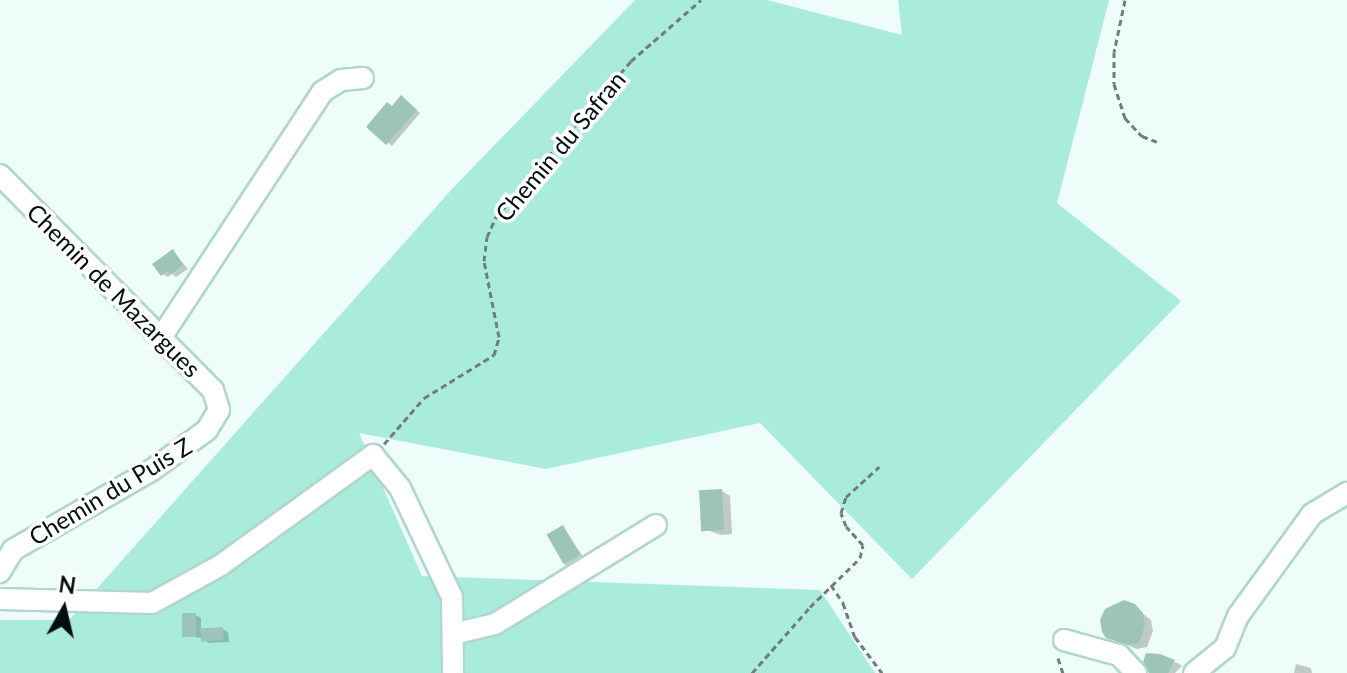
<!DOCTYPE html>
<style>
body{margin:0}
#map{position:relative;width:1347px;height:673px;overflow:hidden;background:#eefdf9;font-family:Lato,sans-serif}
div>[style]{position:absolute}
.green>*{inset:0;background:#aaecdb}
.shadow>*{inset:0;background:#0003}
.building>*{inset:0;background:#9dc4b9;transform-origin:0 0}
.path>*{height:3px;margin-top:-1.5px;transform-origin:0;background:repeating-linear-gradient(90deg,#707d7a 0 6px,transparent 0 10px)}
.roads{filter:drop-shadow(2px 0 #b0d7cc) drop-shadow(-2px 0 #b0d7cc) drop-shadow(0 2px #b0d7cc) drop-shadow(0 -2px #b0d7cc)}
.minor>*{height:20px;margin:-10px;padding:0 10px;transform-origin:10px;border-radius:10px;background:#fff}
span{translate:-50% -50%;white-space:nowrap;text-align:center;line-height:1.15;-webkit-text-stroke:7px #fff;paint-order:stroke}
.street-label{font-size:24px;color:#030f0c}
.north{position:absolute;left:24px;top:569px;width:80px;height:80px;-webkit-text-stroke:6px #fff;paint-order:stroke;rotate:8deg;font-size:22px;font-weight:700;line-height:32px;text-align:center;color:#030f0c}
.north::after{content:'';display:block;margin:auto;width:28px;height:36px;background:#030f0c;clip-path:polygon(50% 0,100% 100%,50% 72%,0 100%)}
</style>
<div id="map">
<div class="green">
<div style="clip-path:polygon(635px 0,767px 0,902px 35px,898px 0,1109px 0,1057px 203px,1181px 301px,912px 579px,760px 423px,546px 469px,359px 433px,422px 576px,820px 590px,875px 673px,0 673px,0 620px,69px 620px,452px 189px)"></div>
</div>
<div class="shadow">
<div style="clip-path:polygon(406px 100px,420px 113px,392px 146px,369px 127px)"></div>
<div style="clip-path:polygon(173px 251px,188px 269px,176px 277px,172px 274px,168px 277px,162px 274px)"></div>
<div style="clip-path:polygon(722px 491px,730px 496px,732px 534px,721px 535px,701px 528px)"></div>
<div style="clip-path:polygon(563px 527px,584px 558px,569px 567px,564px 564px)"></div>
<div style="clip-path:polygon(1130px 604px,1151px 620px,1153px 631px,1147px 647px,1137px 649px,1108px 637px,1104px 615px,1113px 605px)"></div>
<div style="clip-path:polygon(196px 615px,201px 618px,201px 631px,223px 629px,228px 632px,229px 642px,208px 643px,203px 638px,184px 636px)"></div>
<div style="clip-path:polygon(1147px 656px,1178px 663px,1182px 666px,1175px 673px,1150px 673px)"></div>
<div style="clip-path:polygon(1296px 664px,1311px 668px,1312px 673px,1294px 673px)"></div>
</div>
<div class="building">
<div style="clip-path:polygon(401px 95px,417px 110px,386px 145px,366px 127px,387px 102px,392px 106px)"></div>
<div style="clip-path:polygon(173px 249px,183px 265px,170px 275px,167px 271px,161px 276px,152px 264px)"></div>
<div style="left:722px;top:489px;width:41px;height:23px;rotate:87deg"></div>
<div style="left:563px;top:525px;width:34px;height:19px;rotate:60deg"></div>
<div style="clip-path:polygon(1124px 600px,1135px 604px,1143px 613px,1145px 625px,1139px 643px,1127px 645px,1106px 638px,1102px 632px,1100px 620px,1105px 609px)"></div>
<div style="left:182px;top:613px;width:14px;height:24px"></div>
<div style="left:223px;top:627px;width:13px;height:23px;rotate:86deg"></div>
<div style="clip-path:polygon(1146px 653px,1160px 654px,1175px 660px,1168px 673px,1149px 673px,1143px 662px)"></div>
</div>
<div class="path">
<div style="left:1125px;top:0;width:53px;rotate:101.9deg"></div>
<div style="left:1114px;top:52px;width:32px;rotate:90deg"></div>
<div style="left:1114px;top:84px;width:36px;rotate:72deg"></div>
<div style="left:1125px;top:118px;width:25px;rotate:47deg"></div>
<div style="left:1142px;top:136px;width:17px;rotate:21deg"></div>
<div style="left:384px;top:444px;width:61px;rotate:-49deg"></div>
<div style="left:424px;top:398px;width:82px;rotate:-31.6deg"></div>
<div style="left:494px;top:355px;width:19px;rotate:-74deg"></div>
<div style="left:499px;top:337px;width:77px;rotate:-101.2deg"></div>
<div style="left:484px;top:261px;width:24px;rotate:-83deg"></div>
<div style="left:487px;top:237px;width:22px;rotate:-66deg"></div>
<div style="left:496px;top:217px;width:206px;rotate:-49.1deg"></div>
<div style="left:631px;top:61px;width:93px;rotate:-41.1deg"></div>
<div style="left:831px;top:585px;width:22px;rotate:56deg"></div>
<div style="left:843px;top:603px;width:36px;rotate:71deg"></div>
<div style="left:855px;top:637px;width:45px;rotate:53.1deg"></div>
<div style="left:1058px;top:658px;width:16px;rotate:72deg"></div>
<div style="left:752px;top:673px;width:88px;rotate:-48.7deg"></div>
<div style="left:810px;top:607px;width:70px;rotate:-44.4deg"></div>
<div style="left:860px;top:558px;width:13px;rotate:-77deg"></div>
<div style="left:863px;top:545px;width:25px;rotate:-132deg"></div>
<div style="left:846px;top:526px;width:14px;rotate:-111deg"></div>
<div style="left:841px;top:513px;width:17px;rotate:-73deg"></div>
<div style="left:846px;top:497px;width:45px;rotate:-42.3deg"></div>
</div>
<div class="roads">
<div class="minor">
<div style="left:0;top:175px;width:303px;rotate:45.3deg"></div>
<div style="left:213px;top:390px;width:21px;rotate:73deg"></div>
<div style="left:219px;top:410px;width:23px;rotate:121deg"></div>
<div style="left:207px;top:430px;width:68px;rotate:144deg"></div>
<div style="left:152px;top:470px;width:160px;rotate:150.1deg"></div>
<div style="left:13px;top:550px;width:26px;rotate:121deg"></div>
<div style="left:162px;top:336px;width:292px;rotate:-56.7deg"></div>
<div style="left:322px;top:92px;width:22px;rotate:-32deg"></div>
<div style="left:341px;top:80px;width:22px;rotate:-5deg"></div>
<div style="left:0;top:599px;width:152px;rotate:1.5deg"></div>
<div style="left:152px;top:603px;width:79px;rotate:-28.8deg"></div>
<div style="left:221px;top:565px;width:188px;rotate:-35.9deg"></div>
<div style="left:373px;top:455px;width:43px;rotate:50.7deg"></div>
<div style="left:400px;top:488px;width:121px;rotate:64.5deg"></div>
<div style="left:452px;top:597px;width:76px;rotate:89.2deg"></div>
<div style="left:453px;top:634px;width:43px;rotate:-13.4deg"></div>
<div style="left:495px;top:624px;width:189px;rotate:-31.6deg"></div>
<div style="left:1064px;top:640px;width:57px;rotate:15.3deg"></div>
<div style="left:1119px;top:655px;width:25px;rotate:47deg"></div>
<div style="left:1194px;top:673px;width:40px;rotate:-39deg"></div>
<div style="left:1225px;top:648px;width:35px;rotate:-68deg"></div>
<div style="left:1238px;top:616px;width:126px;rotate:-54deg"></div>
<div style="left:1312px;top:514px;width:41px;rotate:-31deg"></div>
</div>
</div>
<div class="street-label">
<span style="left:560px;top:146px;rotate:-50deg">Chemin du Safran</span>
<span style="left:114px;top:290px;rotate:45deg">Chemin de Mazargues</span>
<span style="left:110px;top:491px;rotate:-31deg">Chemin du Puis Z</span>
</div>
<div class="north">N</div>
</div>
